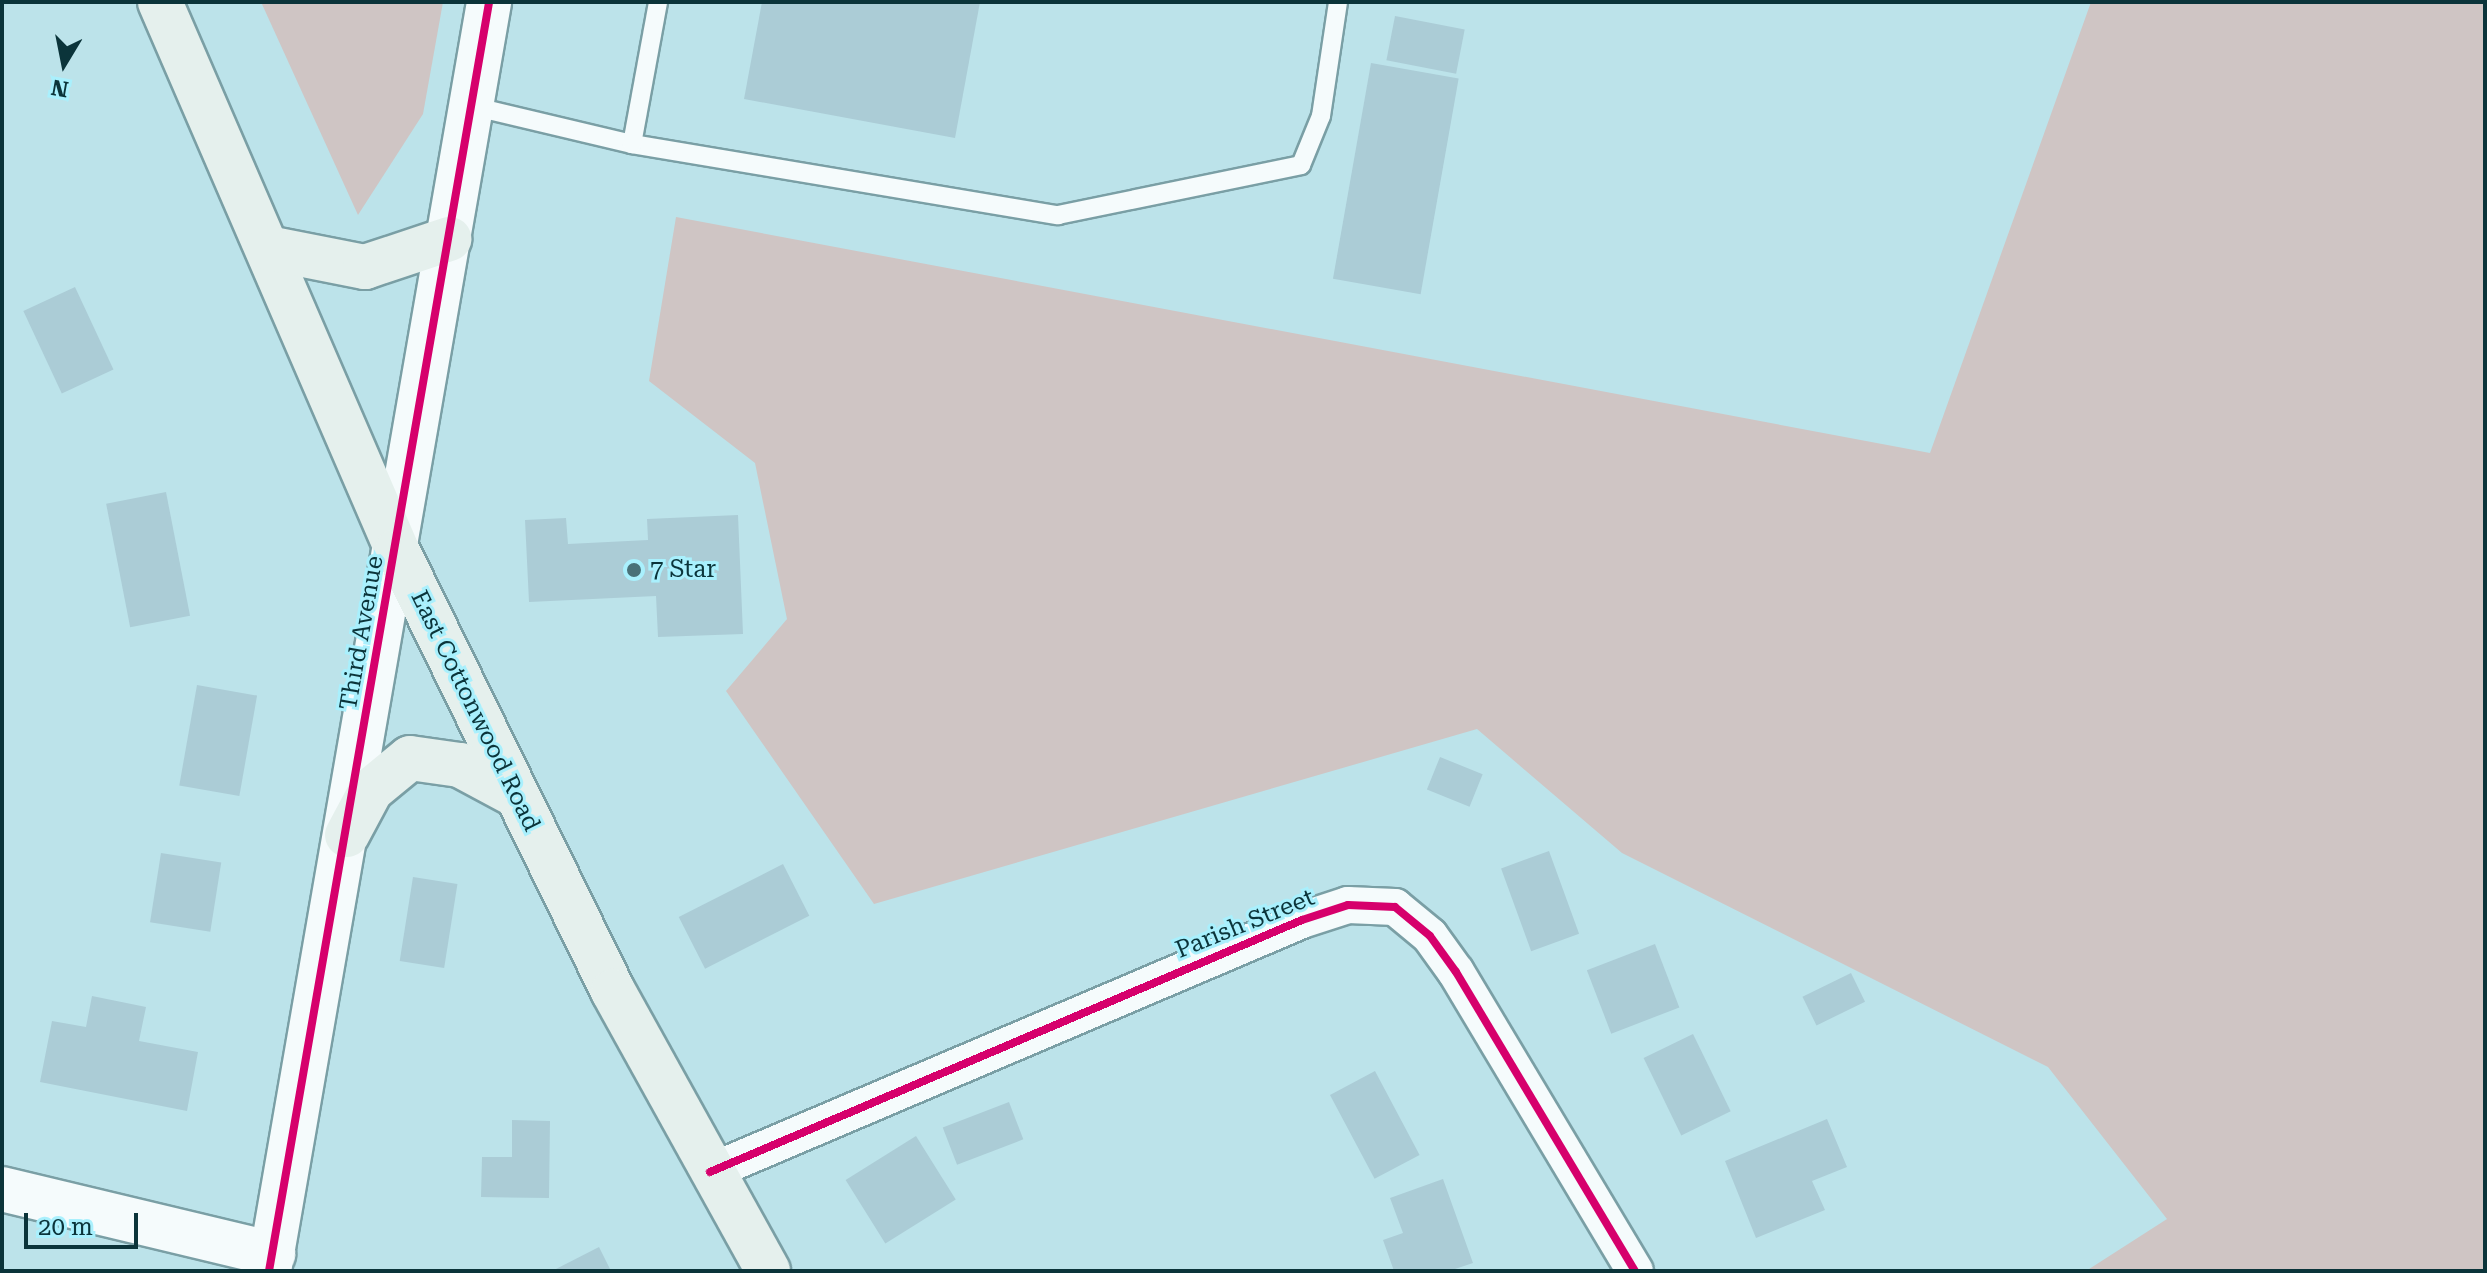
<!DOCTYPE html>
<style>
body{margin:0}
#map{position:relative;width:2487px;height:1273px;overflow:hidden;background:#bce3ea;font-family:"Roboto Serif",serif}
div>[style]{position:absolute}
.green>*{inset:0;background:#cfc5c4}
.building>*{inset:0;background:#abccd6;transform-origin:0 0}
.roads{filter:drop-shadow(2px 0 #7a9fa5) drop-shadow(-2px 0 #7a9fa5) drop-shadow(0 2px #7a9fa5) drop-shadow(0 -2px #7a9fa5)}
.service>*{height:18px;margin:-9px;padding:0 9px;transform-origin:9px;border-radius:9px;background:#f5fbfc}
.minor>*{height:36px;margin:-18px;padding:0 18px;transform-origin:18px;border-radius:18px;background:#f5fbfc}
.tertiary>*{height:44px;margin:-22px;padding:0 22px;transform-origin:22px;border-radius:22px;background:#f5fbfc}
.secondary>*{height:44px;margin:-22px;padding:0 22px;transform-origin:22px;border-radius:22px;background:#e5f0ed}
.cycleway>*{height:8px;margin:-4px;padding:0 4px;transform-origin:4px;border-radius:4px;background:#d6006c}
.dots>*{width:22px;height:22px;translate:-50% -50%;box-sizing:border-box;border:4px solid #a9f0fd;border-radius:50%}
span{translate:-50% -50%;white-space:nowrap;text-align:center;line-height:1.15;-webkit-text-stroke:6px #a9f0fd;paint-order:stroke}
.poi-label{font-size:24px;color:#0b343a}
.left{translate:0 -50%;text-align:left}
.street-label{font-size:24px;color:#0b343a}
.frame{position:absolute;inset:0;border:4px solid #0b343a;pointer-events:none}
.north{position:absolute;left:24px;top:24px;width:80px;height:80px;-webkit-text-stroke:6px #a9f0fd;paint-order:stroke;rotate:190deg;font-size:22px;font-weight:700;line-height:32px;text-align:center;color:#0b343a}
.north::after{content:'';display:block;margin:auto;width:28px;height:36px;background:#0b343a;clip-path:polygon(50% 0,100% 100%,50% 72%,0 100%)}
.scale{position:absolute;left:24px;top:1213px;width:114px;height:36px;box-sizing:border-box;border:4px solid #0b343a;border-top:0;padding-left:10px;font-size:24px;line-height:28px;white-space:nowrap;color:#0b343a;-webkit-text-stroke:6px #a9f0fd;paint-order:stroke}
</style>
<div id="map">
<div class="green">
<div style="clip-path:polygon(261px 2px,443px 2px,423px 114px,358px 215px)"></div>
<div style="clip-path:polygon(2091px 2px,2485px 2px,2485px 1271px,2086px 1271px,2167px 1219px,2048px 1067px,1622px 853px,1477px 729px,874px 904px,726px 691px,787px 619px,755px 463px,649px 381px,676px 217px,1930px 453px)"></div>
</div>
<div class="building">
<div style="clip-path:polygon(762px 2px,980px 2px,955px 138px,744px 99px)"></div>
<div style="left:1395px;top:16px;width:71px;height:45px;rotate:11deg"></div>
<div style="left:1371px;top:63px;width:89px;height:219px;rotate:10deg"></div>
<div style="left:75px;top:287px;width:91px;height:57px;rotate:65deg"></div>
<div style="left:166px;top:492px;width:126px;height:61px;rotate:79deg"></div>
<div style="clip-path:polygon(738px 515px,743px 634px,658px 637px,656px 596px,529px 602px,525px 520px,566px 518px,568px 544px,648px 540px,647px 519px)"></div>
<div style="left:197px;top:685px;width:61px;height:102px;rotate:10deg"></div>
<div style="left:1440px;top:757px;width:46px;height:35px;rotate:22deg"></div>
<div style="left:1549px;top:851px;width:88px;height:51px;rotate:70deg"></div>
<div style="left:161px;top:853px;width:61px;height:70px;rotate:9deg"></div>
<div style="left:783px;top:864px;width:58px;height:117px;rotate:63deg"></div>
<div style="left:413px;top:877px;width:45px;height:85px;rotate:9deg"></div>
<div style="left:1655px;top:944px;width:68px;height:73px;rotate:69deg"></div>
<div style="left:1851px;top:973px;width:32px;height:54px;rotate:64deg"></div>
<div style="clip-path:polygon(92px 996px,146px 1007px,139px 1041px,198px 1052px,187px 1111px,40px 1082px,52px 1021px,86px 1027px)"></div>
<div style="left:1693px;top:1034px;width:86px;height:55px;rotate:64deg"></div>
<div style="left:1375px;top:1071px;width:95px;height:51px;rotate:62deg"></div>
<div style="left:1009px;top:1102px;width:40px;height:71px;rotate:69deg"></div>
<div style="clip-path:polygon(1827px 1119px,1847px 1167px,1812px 1181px,1825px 1210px,1756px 1238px,1725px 1161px)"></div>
<div style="clip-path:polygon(512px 1120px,550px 1121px,549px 1198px,481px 1197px,482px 1157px,512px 1157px)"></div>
<div style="left:916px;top:1136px;width:75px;height:83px;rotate:58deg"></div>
<div style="clip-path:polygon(1443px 1179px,1473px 1263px,1449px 1271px,1394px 1271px,1383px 1240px,1403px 1233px,1390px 1198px)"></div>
<div style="clip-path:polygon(599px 1247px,611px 1271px,552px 1271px)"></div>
</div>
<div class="roads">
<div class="service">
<div style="left:472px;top:106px;width:164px;rotate:13.4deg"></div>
<div style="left:632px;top:144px;width:432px;rotate:9.5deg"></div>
<div style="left:1058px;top:215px;width:248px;rotate:-11.6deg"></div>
<div style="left:1301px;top:165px;width:53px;rotate:-67.8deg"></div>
<div style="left:1321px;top:116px;width:115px;rotate:-81.5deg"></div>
<div style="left:632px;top:144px;width:144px;rotate:-79.6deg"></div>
</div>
<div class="minor">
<div style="left:710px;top:1172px;width:643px;rotate:-23.06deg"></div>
<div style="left:1302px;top:920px;width:48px;rotate:-18.1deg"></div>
<div style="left:1348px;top:905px;width:47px;rotate:2.4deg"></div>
<div style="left:1395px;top:907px;width:45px;rotate:39.6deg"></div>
<div style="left:1430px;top:936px;width:44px;rotate:54.2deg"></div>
<div style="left:1456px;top:972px;width:348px;rotate:59.1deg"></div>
</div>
<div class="tertiary">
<div style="left:2px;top:1189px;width:279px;rotate:13.5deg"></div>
<div style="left:269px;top:1271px;width:1288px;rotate:-80.16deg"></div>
</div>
<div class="secondary">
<div style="left:160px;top:2px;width:597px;rotate:66.61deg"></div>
<div style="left:397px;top:550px;width:491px;rotate:63.9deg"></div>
<div style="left:613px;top:991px;width:320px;rotate:61deg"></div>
<div style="left:268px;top:248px;width:99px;rotate:11.1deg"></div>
<div style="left:365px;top:267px;width:89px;rotate:-18.4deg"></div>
<div style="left:347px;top:835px;width:51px;rotate:-61.9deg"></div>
<div style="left:371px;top:790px;width:50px;rotate:-39.4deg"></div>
<div style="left:410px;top:758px;width:50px;rotate:8deg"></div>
<div style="left:460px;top:765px;width:64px;rotate:28.2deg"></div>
</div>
</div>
<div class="cycleway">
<div style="left:710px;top:1172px;width:643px;rotate:-23.06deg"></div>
<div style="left:1302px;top:920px;width:48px;rotate:-18.1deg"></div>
<div style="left:1348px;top:905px;width:47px;rotate:2.4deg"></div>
<div style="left:1395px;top:907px;width:45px;rotate:39.6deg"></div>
<div style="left:1430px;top:936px;width:44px;rotate:54.2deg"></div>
<div style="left:1456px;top:972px;width:348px;rotate:59.1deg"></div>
<div style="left:269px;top:1271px;width:1288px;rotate:-80.16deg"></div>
</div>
<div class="dots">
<div style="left:634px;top:570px;background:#497178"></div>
</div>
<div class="poi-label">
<span class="left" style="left:650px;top:570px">7 Star</span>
</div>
<div class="street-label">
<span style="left:362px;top:633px;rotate:-80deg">Third Avenue</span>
<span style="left:475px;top:711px;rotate:64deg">East Cottonwood Road</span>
<span style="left:1245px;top:924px;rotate:-22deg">Parish Street</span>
</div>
<div class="frame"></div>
<div class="north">N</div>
<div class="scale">20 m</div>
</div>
